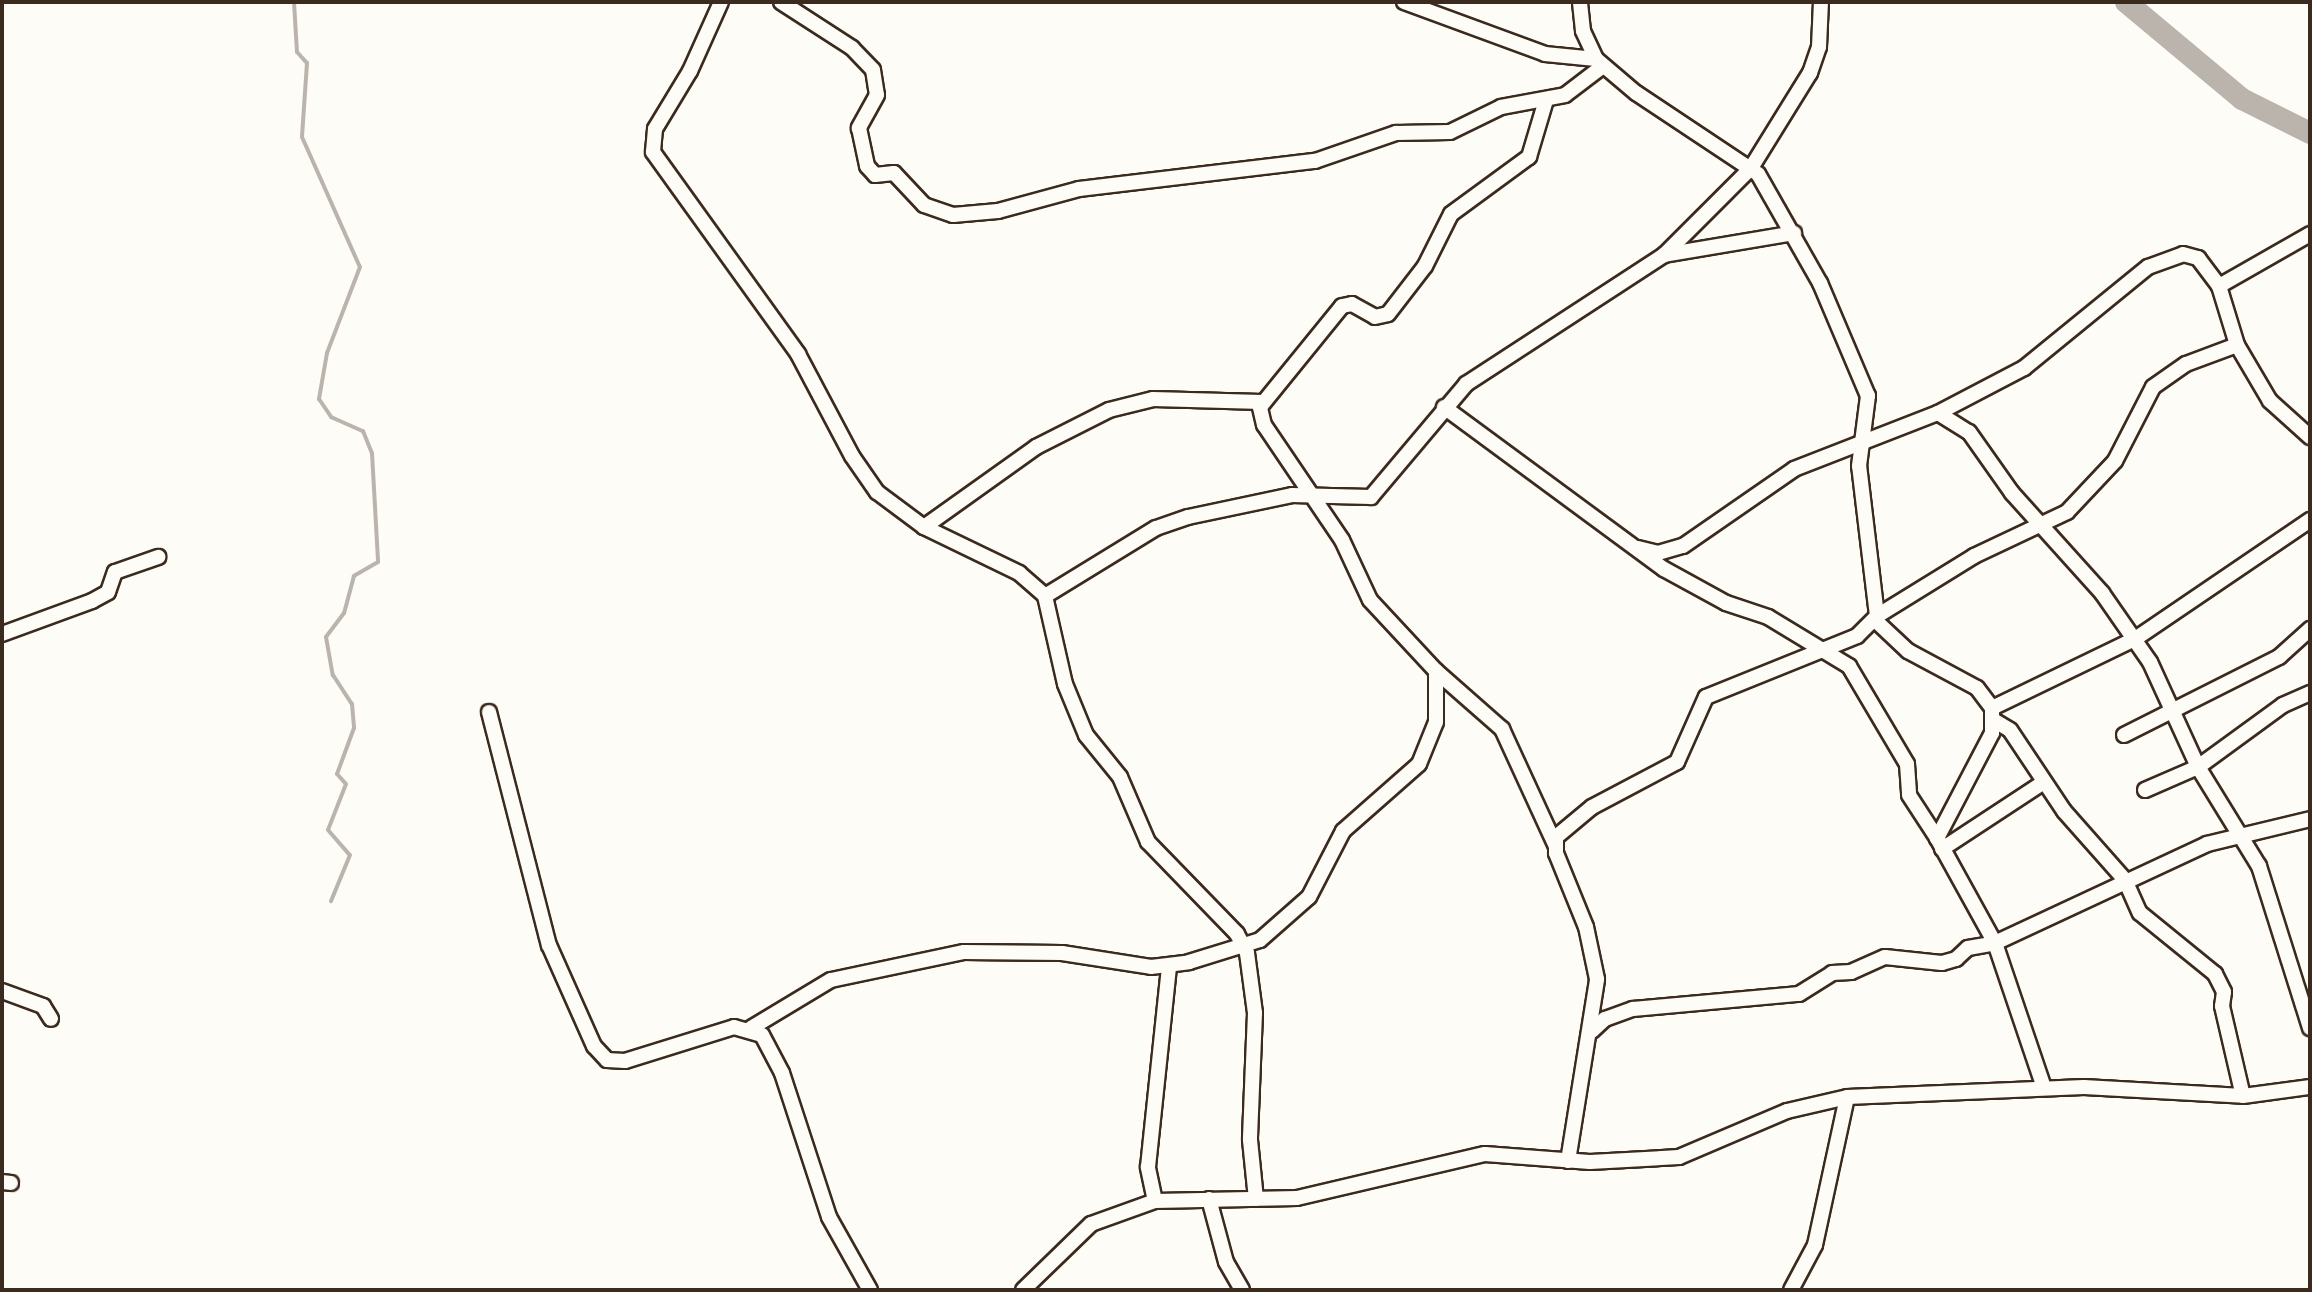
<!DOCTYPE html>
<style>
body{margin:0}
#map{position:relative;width:2312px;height:1292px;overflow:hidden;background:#fdfcf7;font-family:"Architects Daughter",sans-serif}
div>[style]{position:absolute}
.stream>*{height:4px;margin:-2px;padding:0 2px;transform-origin:2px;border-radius:2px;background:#bbb4ad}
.river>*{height:22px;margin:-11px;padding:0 11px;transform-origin:11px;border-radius:11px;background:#bbb4ad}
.roads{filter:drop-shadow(2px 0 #3b2a1e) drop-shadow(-2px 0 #3b2a1e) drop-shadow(0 2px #3b2a1e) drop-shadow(0 -2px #3b2a1e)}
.street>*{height:14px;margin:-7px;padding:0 7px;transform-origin:7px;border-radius:7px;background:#fdfcf7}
span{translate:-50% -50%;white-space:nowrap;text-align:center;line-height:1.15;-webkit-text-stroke:7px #fdfcf7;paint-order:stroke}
.frame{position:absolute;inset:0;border:4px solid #3b2a1e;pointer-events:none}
</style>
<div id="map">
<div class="stream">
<div style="left:294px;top:2px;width:50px;rotate:86.6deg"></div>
<div style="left:297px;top:52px;width:15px;rotate:48deg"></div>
<div style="left:307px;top:63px;width:74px;rotate:93.9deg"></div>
<div style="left:302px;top:137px;width:142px;rotate:66deg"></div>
<div style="left:360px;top:267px;width:92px;rotate:111deg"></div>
<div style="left:327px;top:353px;width:47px;rotate:99.9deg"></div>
<div style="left:319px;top:399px;width:22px;rotate:56deg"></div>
<div style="left:331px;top:417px;width:35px;rotate:24deg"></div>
<div style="left:363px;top:431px;width:24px;rotate:68deg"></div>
<div style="left:372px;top:453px;width:109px;rotate:86.8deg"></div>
<div style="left:378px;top:562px;width:28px;rotate:150deg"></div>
<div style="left:354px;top:576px;width:38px;rotate:105deg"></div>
<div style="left:344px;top:613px;width:30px;rotate:127deg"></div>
<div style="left:326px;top:637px;width:39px;rotate:80deg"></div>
<div style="left:333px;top:675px;width:35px;rotate:57deg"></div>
<div style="left:352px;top:704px;width:24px;rotate:85deg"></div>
<div style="left:354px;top:728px;width:49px;rotate:110.3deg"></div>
<div style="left:337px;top:774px;width:13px;rotate:48deg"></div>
<div style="left:346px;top:784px;width:49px;rotate:111.4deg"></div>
<div style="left:328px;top:830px;width:33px;rotate:49deg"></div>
<div style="left:350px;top:855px;width:50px;rotate:112.4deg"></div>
</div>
<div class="river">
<div style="left:2126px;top:2px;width:151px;rotate:39.9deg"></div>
<div style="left:2242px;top:99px;width:76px;rotate:26.6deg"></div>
</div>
<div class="roads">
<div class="street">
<div style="left:721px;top:2px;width:76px;rotate:114.2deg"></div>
<div style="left:690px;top:71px;width:68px;rotate:121.1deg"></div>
<div style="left:655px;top:129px;width:23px;rotate:95deg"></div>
<div style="left:653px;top:152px;width:249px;rotate:54.3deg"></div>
<div style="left:798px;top:354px;width:115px;rotate:62.1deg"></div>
<div style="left:852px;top:456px;width:44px;rotate:55.2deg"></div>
<div style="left:877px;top:492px;width:59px;rotate:36.7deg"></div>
<div style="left:924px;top:527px;width:106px;rotate:25.8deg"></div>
<div style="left:1019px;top:573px;width:35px;rotate:41deg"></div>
<div style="left:1045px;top:596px;width:90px;rotate:77.2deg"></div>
<div style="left:1065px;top:684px;width:55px;rotate:67.6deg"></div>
<div style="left:1086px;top:735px;width:54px;rotate:51deg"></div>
<div style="left:1120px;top:777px;width:71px;rotate:66.7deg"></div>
<div style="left:1148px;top:842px;width:128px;rotate:45.9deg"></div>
<div style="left:1237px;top:934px;width:21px;rotate:62deg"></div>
<div style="left:1247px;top:953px;width:61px;rotate:82.4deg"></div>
<div style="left:1255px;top:1013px;width:127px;rotate:92.3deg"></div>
<div style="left:1250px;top:1140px;width:59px;rotate:84.2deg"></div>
<div style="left:781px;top:2px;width:85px;rotate:32.9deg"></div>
<div style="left:852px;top:48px;width:30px;rotate:46deg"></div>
<div style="left:873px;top:70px;width:25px;rotate:81deg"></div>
<div style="left:877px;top:95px;width:38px;rotate:119deg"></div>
<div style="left:859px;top:128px;width:39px;rotate:78deg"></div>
<div style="left:867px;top:166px;width:12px;rotate:48deg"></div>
<div style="left:875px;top:175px;width:19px;rotate:-6deg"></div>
<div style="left:894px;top:173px;width:44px;rotate:46.8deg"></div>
<div style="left:924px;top:205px;width:31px;rotate:19deg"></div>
<div style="left:953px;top:215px;width:45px;rotate:-5.1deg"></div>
<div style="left:998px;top:211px;width:84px;rotate:-15.2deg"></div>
<div style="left:1079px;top:189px;width:238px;rotate:-6.8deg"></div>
<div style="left:1315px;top:161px;width:86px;rotate:-19.1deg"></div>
<div style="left:1396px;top:133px;width:54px;rotate:-1.1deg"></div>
<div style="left:1450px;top:132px;width:57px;rotate:-26.1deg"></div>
<div style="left:1501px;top:107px;width:65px;rotate:-10.6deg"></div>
<div style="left:1565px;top:95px;width:48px;rotate:-37.3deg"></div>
<div style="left:1404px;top:2px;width:150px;rotate:20.2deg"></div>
<div style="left:1545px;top:54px;width:51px;rotate:5.6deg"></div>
<div style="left:1664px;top:255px;width:132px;rotate:-9.6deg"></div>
<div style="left:2219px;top:286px;width:105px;rotate:-29.7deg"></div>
<div style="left:1444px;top:407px;width:273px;rotate:36.4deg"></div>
<div style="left:1664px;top:569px;width:71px;rotate:28.7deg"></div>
<div style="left:1726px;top:603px;width:44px;rotate:18.4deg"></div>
<div style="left:1768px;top:617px;width:95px;rotate:31.2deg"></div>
<div style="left:1849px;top:666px;width:114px;rotate:59.4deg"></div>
<div style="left:1907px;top:764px;width:31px;rotate:86deg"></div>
<div style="left:1909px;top:795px;width:51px;rotate:56.9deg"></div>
<div style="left:1938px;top:413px;width:36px;rotate:32deg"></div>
<div style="left:1969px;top:432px;width:75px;rotate:54.8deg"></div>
<div style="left:2012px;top:493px;width:135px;rotate:48deg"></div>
<div style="left:2102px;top:593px;width:84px;rotate:55.2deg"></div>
<div style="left:2150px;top:662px;width:115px;rotate:65.4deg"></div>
<div style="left:2198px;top:767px;width:116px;rotate:58.4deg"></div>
<div style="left:2259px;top:866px;width:170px;rotate:72.5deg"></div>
<div style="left:924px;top:527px;width:138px;rotate:-35.5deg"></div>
<div style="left:1036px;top:447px;width:82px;rotate:-26.9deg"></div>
<div style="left:1109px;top:410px;width:45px;rotate:-14deg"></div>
<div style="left:1153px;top:399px;width:109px;rotate:1.6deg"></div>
<div style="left:1638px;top:548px;width:21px;rotate:14deg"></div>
<div style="left:1658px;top:553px;width:26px;rotate:-16deg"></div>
<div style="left:1683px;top:546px;width:135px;rotate:-34.7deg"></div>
<div style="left:1794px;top:469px;width:155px;rotate:-21.3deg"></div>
<div style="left:1938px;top:413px;width:97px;rotate:-27.6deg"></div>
<div style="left:2024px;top:368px;width:160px;rotate:-39.2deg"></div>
<div style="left:2148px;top:267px;width:37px;rotate:-20deg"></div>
<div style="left:2183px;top:254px;width:16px;rotate:15deg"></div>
<div style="left:2198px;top:258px;width:35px;rotate:53deg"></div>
<div style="left:2219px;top:286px;width:62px;rotate:73deg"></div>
<div style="left:2237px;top:345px;width:65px;rotate:59.5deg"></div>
<div style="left:2270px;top:401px;width:54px;rotate:42deg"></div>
<div style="left:1045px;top:596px;width:130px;rotate:-31.5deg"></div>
<div style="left:1156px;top:528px;width:34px;rotate:-19deg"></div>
<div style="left:1188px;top:517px;width:106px;rotate:-11.9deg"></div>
<div style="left:1292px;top:495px;width:79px;rotate:1.5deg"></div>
<div style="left:1371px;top:497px;width:148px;rotate:-49.9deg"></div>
<div style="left:1466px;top:384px;width:236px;rotate:-33.1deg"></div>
<div style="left:1664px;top:255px;width:123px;rotate:-45deg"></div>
<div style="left:1751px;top:168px;width:112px;rotate:-58.2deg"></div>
<div style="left:1810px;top:73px;width:28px;rotate:-71deg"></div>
<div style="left:1819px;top:47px;width:45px;rotate:-87.5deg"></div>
<div style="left:1877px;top:616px;width:114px;rotate:-31.7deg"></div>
<div style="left:1974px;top:556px;width:103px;rotate:-25.3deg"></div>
<div style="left:2067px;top:512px;width:70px;rotate:-46.7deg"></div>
<div style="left:2115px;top:461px;width:83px;rotate:-62.8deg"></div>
<div style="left:2153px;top:387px;width:40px;rotate:-34.9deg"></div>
<div style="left:2186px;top:364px;width:54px;rotate:-20.4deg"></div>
<div style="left:1876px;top:621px;width:44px;rotate:43.2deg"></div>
<div style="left:1908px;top:651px;width:78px;rotate:28.2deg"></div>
<div style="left:1977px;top:688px;width:25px;rotate:53deg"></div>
<div style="left:1992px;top:708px;width:25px;rotate:90deg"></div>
<div style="left:1992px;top:733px;width:119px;rotate:117.6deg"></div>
<div style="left:1937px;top:838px;width:120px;rotate:61.1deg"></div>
<div style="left:1995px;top:943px;width:153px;rotate:71.3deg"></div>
<div style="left:2px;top:634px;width:96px;rotate:-20.1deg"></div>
<div style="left:92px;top:601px;width:18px;rotate:-29deg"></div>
<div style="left:108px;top:592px;width:21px;rotate:-71deg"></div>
<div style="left:115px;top:572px;width:46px;rotate:-19.2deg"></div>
<div style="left:1436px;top:671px;width:88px;rotate:41.3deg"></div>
<div style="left:1502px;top:729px;width:127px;rotate:65.3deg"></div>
<div style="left:1992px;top:708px;width:159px;rotate:-25.8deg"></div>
<div style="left:2135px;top:639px;width:212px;rotate:-34.2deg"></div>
<div style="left:489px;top:712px;width:241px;rotate:75.6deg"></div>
<div style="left:549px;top:945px;width:111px;rotate:66deg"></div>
<div style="left:594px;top:1046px;width:19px;rotate:47deg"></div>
<div style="left:607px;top:1060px;width:18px;rotate:3deg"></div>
<div style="left:625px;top:1061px;width:114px;rotate:-17.3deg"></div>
<div style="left:734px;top:1027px;width:29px;rotate:16deg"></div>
<div style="left:762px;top:1035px;width:43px;rotate:62.2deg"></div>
<div style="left:782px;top:1073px;width:151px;rotate:71.9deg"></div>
<div style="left:829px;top:1217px;width:84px;rotate:60.7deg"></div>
<div style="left:1995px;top:721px;width:17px;rotate:31deg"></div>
<div style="left:2010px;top:730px;width:97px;rotate:56.3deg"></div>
<div style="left:2064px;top:811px;width:92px;rotate:48.5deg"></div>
<div style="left:2125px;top:880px;width:36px;rotate:66deg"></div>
<div style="left:2140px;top:913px;width:97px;rotate:39.1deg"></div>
<div style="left:2215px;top:974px;width:20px;rotate:63deg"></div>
<div style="left:2224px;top:992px;width:14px;rotate:98deg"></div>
<div style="left:2222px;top:1006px;width:92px;rotate:76.9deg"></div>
<div style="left:2124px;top:735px;width:174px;rotate:-26.7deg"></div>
<div style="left:2279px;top:657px;width:42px;rotate:-42.1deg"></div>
<div style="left:2145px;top:790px;width:58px;rotate:-23.5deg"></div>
<div style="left:2198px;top:767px;width:105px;rotate:-36.1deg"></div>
<div style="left:2283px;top:705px;width:30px;rotate:-24deg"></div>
<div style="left:1942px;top:849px;width:122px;rotate:-33.3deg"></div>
<div style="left:2px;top:991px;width:44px;rotate:20.1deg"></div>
<div style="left:43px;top:1006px;width:15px;rotate:58deg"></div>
<div style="left:751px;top:1028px;width:93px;rotate:-31deg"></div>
<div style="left:831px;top:980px;width:136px;rotate:-11.9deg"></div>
<div style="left:964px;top:952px;width:98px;rotate:0.6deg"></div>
<div style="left:1062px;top:953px;width:90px;rotate:8.9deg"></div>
<div style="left:1151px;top:967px;width:38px;rotate:-7deg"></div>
<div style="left:1189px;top:962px;width:74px;rotate:-17.2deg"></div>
<div style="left:1260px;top:940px;width:65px;rotate:-41.3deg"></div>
<div style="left:1309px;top:897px;width:74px;rotate:-62.7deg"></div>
<div style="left:1343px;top:831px;width:101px;rotate:-41.4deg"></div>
<div style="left:1419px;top:764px;width:45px;rotate:-68deg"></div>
<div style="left:1436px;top:722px;width:51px;rotate:-90deg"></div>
<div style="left:1436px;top:671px;width:97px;rotate:-132.9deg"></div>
<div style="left:1370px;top:600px;width:66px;rotate:-115deg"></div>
<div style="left:1342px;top:540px;width:139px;rotate:-124.1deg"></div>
<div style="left:1264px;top:425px;width:18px;rotate:-103deg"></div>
<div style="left:1260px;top:407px;width:130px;rotate:-50.9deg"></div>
<div style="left:1342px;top:306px;width:10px;rotate:-11deg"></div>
<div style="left:1352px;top:304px;width:26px;rotate:29deg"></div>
<div style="left:1375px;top:317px;width:13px;rotate:-13deg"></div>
<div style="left:1388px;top:314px;width:61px;rotate:-52.4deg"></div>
<div style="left:1425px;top:266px;width:58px;rotate:-63.4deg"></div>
<div style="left:1451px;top:214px;width:97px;rotate:-36.2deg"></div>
<div style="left:1529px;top:157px;width:59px;rotate:-73.4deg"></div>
<div style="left:1592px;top:1031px;width:18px;rotate:-43deg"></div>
<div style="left:1605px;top:1019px;width:30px;rotate:-20deg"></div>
<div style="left:1633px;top:1009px;width:167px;rotate:-5.2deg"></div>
<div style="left:1799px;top:994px;width:39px;rotate:-32deg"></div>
<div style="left:1832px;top:973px;width:19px;rotate:-3deg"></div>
<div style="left:1851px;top:972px;width:37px;rotate:-24deg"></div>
<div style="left:1885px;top:957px;width:57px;rotate:6deg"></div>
<div style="left:1942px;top:963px;width:15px;rotate:-16deg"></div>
<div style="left:1956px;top:959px;width:16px;rotate:-43deg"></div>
<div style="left:1968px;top:948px;width:27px;rotate:-10deg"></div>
<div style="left:1995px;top:943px;width:234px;rotate:-25deg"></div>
<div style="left:2207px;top:844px;width:106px;rotate:-13.6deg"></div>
<div style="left:1568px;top:1161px;width:184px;rotate:-80.9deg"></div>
<div style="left:1597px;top:979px;width:53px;rotate:-101.9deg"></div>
<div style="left:1586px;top:927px;width:80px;rotate:-112.1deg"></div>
<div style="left:1556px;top:853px;width:16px;rotate:-90deg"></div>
<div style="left:1556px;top:837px;width:47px;rotate:-39.8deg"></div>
<div style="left:1592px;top:807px;width:96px;rotate:-27.9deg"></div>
<div style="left:1677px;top:762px;width:71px;rotate:-66deg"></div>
<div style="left:1706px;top:697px;width:163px;rotate:-22deg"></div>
<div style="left:1857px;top:636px;width:28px;rotate:-45deg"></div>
<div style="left:1877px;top:616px;width:151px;rotate:-96.8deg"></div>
<div style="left:1859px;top:466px;width:71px;rotate:-82.7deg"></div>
<div style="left:1868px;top:396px;width:123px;rotate:-113deg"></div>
<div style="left:1820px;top:283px;width:125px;rotate:-119.6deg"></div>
<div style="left:1758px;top:174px;width:146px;rotate:-146.4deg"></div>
<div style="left:1636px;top:93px;width:52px;rotate:-139.6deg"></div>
<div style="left:1596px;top:59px;width:31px;rotate:-115deg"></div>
<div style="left:1583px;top:31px;width:29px;rotate:-96deg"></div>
<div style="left:2px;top:1182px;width:9px;rotate:6deg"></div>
<div style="left:1209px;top:1199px;width:65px;rotate:74.9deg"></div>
<div style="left:1226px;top:1262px;width:32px;rotate:60deg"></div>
<div style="left:1155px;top:1201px;width:35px;rotate:-102deg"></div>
<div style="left:1148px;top:1167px;width:202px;rotate:-84deg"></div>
<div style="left:1023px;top:1290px;width:95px;rotate:-44.1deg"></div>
<div style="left:1091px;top:1224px;width:68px;rotate:-19.8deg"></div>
<div style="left:1155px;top:1201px;width:142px;rotate:-1.2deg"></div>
<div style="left:1297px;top:1198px;width:193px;rotate:-13.2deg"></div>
<div style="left:1485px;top:1154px;width:105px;rotate:4.4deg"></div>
<div style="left:1590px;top:1162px;width:89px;rotate:-3.2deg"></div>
<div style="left:1679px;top:1157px;width:117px;rotate:-23.1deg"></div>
<div style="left:1787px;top:1111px;width:62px;rotate:-13.1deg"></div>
<div style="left:1847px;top:1097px;width:237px;rotate:-2.4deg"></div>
<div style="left:2084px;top:1087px;width:159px;rotate:3.2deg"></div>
<div style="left:2243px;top:1096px;width:68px;rotate:-7.7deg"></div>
<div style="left:1791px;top:1290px;width:51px;rotate:-61.9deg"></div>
<div style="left:1815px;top:1245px;width:151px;rotate:-77.8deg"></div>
</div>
</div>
<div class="frame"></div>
</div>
